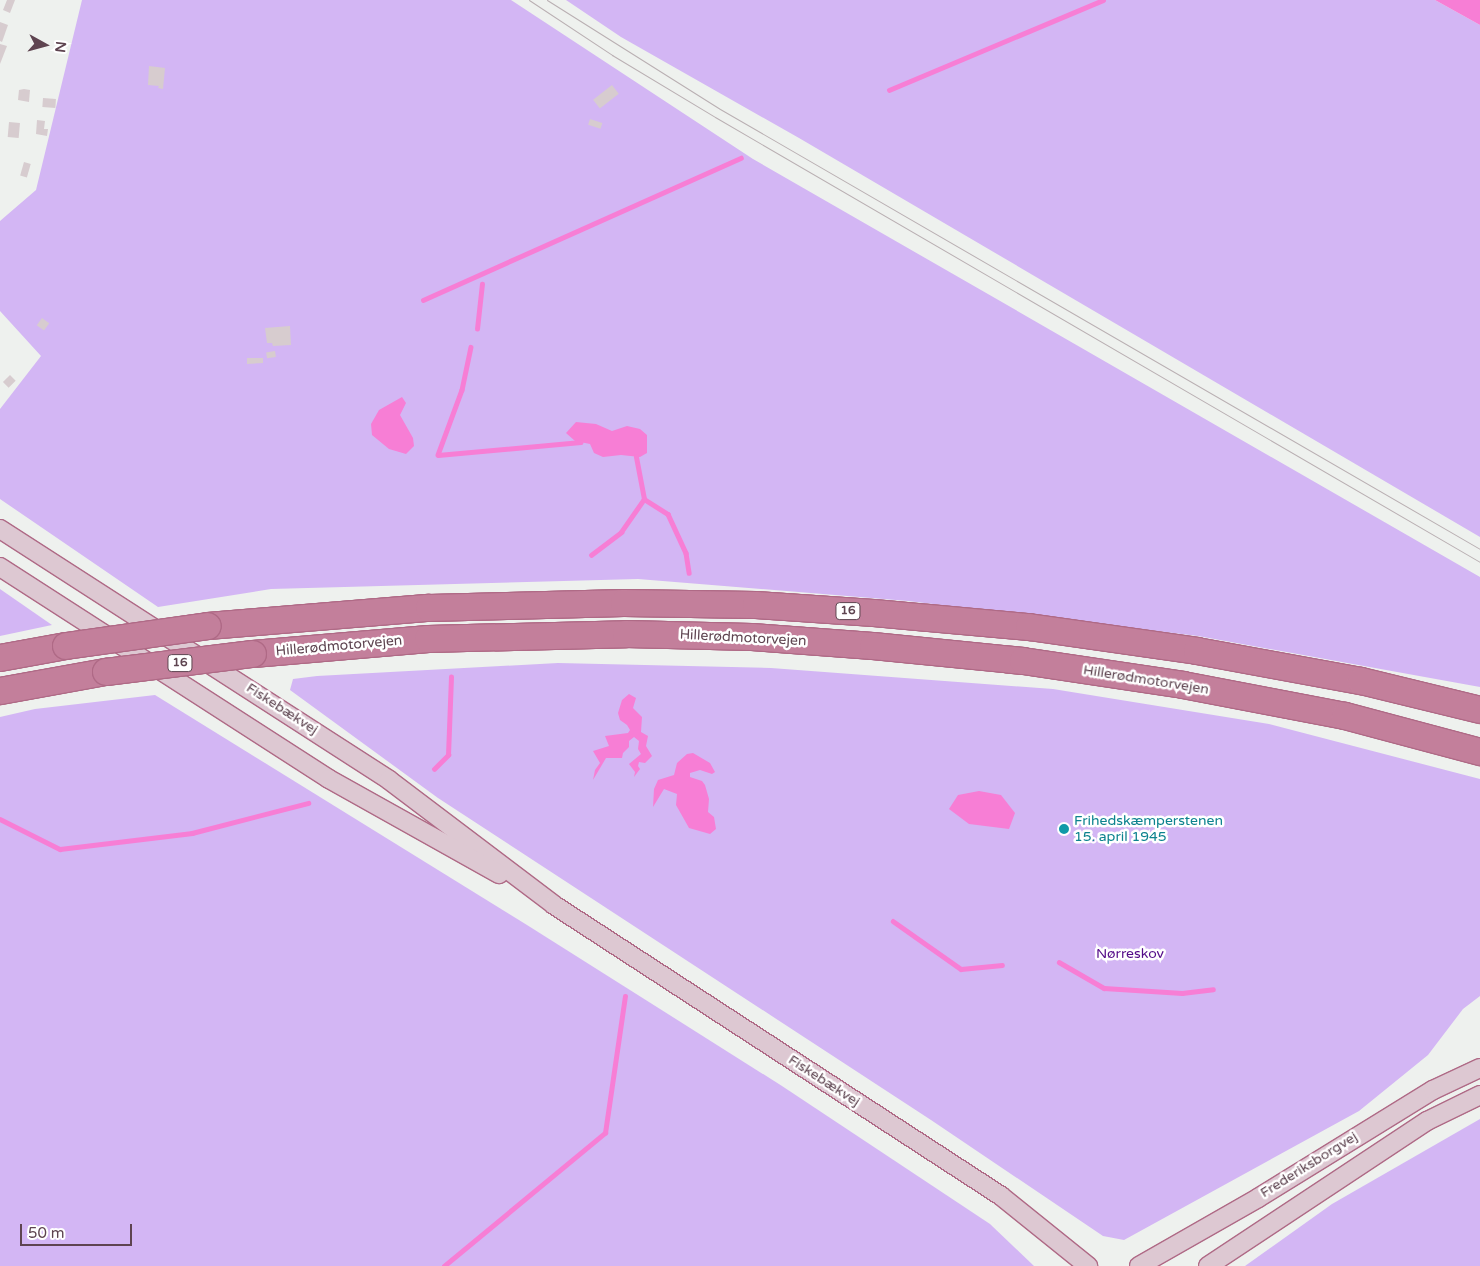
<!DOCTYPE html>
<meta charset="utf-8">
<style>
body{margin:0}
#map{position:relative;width:1480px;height:1266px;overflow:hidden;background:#eef1ee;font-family:"Varela Round",sans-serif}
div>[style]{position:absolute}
.green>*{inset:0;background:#d3b6f4}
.water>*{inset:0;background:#f77ed5}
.stream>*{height:4.5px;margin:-2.25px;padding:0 2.25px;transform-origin:2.25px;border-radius:2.25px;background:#f77ed5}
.building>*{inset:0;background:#d7cccf;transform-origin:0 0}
.roads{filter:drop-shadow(1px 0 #af6a86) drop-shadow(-1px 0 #af6a86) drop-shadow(0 1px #af6a86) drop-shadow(0 -1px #af6a86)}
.minor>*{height:18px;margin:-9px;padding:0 9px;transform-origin:9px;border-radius:9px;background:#ddc8d2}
.highway>*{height:26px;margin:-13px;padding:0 13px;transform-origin:13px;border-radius:13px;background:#c37f9b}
.tram>*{height:1px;margin:-0.5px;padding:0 0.5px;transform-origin:0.5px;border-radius:0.5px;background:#b9afb2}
.bridges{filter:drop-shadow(1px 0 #af6a86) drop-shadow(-1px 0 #af6a86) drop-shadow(0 1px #af6a86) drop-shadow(0 -1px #af6a86)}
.highway-bridge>*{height:26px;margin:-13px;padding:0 13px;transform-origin:13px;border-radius:13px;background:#c37f9b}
.dots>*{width:14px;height:14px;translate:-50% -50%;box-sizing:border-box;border:2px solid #fff;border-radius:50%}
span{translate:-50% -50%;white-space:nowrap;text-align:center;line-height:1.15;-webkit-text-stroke:5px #fff;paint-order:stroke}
.shield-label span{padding:1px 4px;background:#fff;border:1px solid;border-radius:4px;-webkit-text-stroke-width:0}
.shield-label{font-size:12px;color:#5e4450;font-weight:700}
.street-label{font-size:14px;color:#5e4450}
.culture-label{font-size:14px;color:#0d838f}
.left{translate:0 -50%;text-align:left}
.park-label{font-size:14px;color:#530b88}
.north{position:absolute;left:20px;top:20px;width:50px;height:50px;-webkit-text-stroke:4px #fff;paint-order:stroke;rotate:97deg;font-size:14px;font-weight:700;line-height:20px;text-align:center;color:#5e4450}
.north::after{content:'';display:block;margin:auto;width:18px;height:22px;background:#5e4450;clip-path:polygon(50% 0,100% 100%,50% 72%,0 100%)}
.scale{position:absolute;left:20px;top:1224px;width:112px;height:22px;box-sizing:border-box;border:2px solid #5e4450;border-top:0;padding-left:6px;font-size:15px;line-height:18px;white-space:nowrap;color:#5e4450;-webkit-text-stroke:4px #fff;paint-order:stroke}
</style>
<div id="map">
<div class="green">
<div style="clip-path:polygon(82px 0,511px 0,753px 159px,1480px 577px,1480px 687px,1198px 636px,908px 601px,638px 579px,271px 589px,158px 607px,0 499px,0 409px,41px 356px,0 311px,0 221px,36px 190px)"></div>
<div style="clip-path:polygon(566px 0,1435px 0,1480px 25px,1480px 537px,799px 138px,621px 37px)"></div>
<div style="clip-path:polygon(0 589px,52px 625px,0 636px)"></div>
<div style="clip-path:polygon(558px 663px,771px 668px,1053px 689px,1269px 724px,1480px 779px,1480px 996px,1463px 1009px,1428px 1055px,1359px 1111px,1124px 1240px,1103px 1236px,931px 1120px,438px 798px,290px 690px,293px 679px,317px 676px)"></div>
<div style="clip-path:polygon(155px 695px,527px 925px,782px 1086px,990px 1224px,1034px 1266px,0 1266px,0 717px,35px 709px)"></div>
<div style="clip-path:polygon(1480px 1119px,1480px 1266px,1245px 1266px,1332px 1204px)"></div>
</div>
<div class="water">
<div style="clip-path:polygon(1435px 0,1480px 0,1480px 25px)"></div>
<div style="clip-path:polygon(402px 397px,406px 403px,400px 415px,413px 438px,414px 446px,406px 454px,389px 449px,372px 435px,371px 424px,379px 410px)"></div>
<div style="clip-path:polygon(576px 422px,596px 424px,612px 431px,627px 426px,640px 429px,647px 435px,647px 453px,640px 457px,621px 455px,603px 457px,594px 453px,590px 444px,575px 441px,566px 433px)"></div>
<div style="clip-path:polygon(629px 694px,636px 698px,633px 708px,642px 717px,641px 732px,648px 736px,646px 746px,652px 756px,645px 763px,639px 762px,638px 766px,640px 769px,634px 777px,635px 772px,629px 764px,641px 754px,638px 749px,639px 741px,634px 737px,629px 741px,629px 747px,623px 753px,622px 758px,606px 758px,593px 780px,595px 770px,600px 763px,593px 751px,609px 746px,605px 736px,628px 733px,630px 730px,627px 725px,620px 720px,618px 713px,622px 700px)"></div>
<div style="clip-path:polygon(693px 753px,710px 763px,715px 772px,712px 774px,700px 770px,690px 773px,690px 777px,702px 781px,705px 785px,709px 799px,708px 812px,714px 817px,716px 829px,710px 834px,689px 828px,676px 805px,677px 794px,664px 789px,653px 807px,654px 789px,658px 780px,674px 775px,677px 763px,687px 754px)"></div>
<div style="clip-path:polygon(979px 791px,1001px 795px,1015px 813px,1009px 829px,969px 824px,949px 809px,958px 795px)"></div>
</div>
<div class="stream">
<div style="left:889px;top:90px;width:232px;rotate:-22.8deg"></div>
<div style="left:423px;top:300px;width:348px;rotate:-24.1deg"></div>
<div style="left:477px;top:329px;width:45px;rotate:-83.7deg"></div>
<div style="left:471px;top:347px;width:44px;rotate:101.8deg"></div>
<div style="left:462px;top:390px;width:69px;rotate:110.3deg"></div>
<div style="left:438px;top:455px;width:143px;rotate:-5.2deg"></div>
<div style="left:644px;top:499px;width:28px;rotate:32deg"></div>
<div style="left:668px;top:514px;width:43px;rotate:65.2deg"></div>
<div style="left:686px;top:553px;width:20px;rotate:81deg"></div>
<div style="left:591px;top:555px;width:38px;rotate:-37deg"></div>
<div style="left:621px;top:532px;width:40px;rotate:-55.1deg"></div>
<div style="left:644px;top:499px;width:43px;rotate:-100.8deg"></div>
<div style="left:434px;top:769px;width:20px;rotate:-45deg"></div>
<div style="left:448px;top:755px;width:78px;rotate:-87.8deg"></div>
<div style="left:0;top:819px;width:67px;rotate:26.6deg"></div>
<div style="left:60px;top:849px;width:133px;rotate:-6.9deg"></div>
<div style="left:192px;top:833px;width:120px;rotate:-14.5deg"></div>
<div style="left:893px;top:921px;width:83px;rotate:35.2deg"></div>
<div style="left:961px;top:969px;width:41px;rotate:-5.6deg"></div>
<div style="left:1059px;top:962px;width:52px;rotate:30deg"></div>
<div style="left:1104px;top:988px;width:78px;rotate:3.7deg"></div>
<div style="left:1182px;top:993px;width:31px;rotate:-7deg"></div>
<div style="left:444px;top:1266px;width:209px;rotate:-39.6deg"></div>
<div style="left:605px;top:1133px;width:138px;rotate:-81.7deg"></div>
</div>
<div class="building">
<div style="clip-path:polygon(7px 0,15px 0,10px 13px,3px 10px)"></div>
<div style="clip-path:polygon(0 22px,8px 25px,2px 42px,0 41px)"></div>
<div style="clip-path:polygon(0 44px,7px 46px,0 64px)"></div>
<div style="clip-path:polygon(149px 66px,165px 68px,163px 89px,158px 88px,159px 86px,148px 85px)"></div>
<div style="left:612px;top:85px;width:11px;height:24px;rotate:52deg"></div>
<div style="clip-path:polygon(24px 89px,30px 90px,29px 102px,18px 100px,19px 90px)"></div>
<div style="left:43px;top:98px;width:13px;height:9px;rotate:4deg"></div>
<div style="left:590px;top:119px;width:13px;height:6px;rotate:18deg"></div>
<div style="clip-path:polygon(37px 120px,45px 121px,44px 129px,48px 129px,47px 136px,36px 134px)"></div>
<div style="left:9px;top:122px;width:11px;height:15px;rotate:5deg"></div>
<div style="left:24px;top:162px;width:7px;height:14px;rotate:16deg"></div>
<div style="left:42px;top:318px;width:9px;height:9px;rotate:36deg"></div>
<div style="clip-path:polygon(290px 326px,291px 345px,273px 346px,272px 343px,267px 343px,265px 328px)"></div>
<div style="left:275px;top:351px;width:6px;height:9px;rotate:81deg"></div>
<div style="clip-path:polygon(247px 358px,263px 358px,263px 363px,247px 364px)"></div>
<div style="left:10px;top:375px;width:8px;height:10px;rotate:45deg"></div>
</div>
<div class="roads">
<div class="minor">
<div style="left:0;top:529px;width:463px;rotate:32.8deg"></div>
<div style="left:389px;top:780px;width:207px;rotate:37.1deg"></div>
<div style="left:554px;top:905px;width:533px;rotate:33.06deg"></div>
<div style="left:1001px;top:1196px;width:112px;rotate:38.8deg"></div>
<div style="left:0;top:567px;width:391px;rotate:32.8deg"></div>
<div style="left:329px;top:779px;width:195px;rotate:29.2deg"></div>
<div style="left:1139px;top:1266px;width:137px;rotate:-29.7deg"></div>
<div style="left:1258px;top:1198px;width:206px;rotate:-31.7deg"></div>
<div style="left:1433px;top:1090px;width:52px;rotate:-25.1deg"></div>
<div style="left:1208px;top:1266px;width:263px;rotate:-33.5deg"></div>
<div style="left:1427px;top:1121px;width:59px;rotate:-26.1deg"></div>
</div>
<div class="highway">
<div style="left:208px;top:626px;width:222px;rotate:-4.7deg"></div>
<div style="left:429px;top:608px;width:195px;rotate:-1.5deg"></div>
<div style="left:624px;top:603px;width:132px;rotate:0.9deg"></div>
<div style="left:756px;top:605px;width:118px;rotate:3.9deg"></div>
<div style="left:874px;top:613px;width:156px;rotate:5.2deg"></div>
<div style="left:1029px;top:627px;width:170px;rotate:8.1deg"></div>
<div style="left:1197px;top:651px;width:167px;rotate:10.4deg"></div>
<div style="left:1361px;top:681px;width:122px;rotate:13.7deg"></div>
<div style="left:253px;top:654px;width:176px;rotate:-4.9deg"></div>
<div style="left:428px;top:639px;width:198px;rotate:-1.4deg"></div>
<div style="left:626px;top:634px;width:126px;rotate:1.4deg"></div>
<div style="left:752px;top:637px;width:121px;rotate:4.3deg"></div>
<div style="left:873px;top:646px;width:151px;rotate:5.7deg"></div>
<div style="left:1023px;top:661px;width:162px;rotate:8.5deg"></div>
<div style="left:1183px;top:685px;width:165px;rotate:10.8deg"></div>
<div style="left:1345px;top:716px;width:140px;rotate:14.9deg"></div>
<div style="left:0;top:658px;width:67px;rotate:-10.3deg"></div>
<div style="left:0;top:691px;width:108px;rotate:-10.2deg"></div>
</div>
</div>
<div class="tram">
<div style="left:529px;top:0;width:100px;rotate:33.5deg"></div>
<div style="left:612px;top:55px;width:120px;rotate:31deg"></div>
<div style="left:715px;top:117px;width:885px;rotate:30.19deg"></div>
<div style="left:547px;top:0;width:204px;rotate:32.2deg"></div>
<div style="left:720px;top:109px;width:878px;rotate:30.07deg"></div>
</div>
<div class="bridges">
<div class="highway-bridge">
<div style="left:66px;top:646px;width:143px;rotate:-8deg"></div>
<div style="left:106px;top:672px;width:148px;rotate:-7deg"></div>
</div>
</div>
<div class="dots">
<div style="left:1064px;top:829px;background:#0f9aa8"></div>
</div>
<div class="shield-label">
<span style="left:848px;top:611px">16</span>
<span style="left:180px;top:663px">16</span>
</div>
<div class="street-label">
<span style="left:743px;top:638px;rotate:3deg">Hillerødmotorvejen</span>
<span style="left:339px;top:646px;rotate:-5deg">Hillerødmotorvejen</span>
<span style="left:1146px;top:680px;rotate:9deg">Hillerødmotorvejen</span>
<span style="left:282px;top:709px;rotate:33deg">Fiskebækvej</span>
<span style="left:824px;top:1081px;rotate:33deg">Fiskebækvej</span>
<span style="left:1309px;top:1165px;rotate:-32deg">Frederiksborgvej</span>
</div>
<div class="culture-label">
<span class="left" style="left:1074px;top:829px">Frihedskæmperstenen<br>15. april 1945</span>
</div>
<div class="park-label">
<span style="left:1130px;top:954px">Nørreskov</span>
</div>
<div class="north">N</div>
<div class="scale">50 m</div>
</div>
